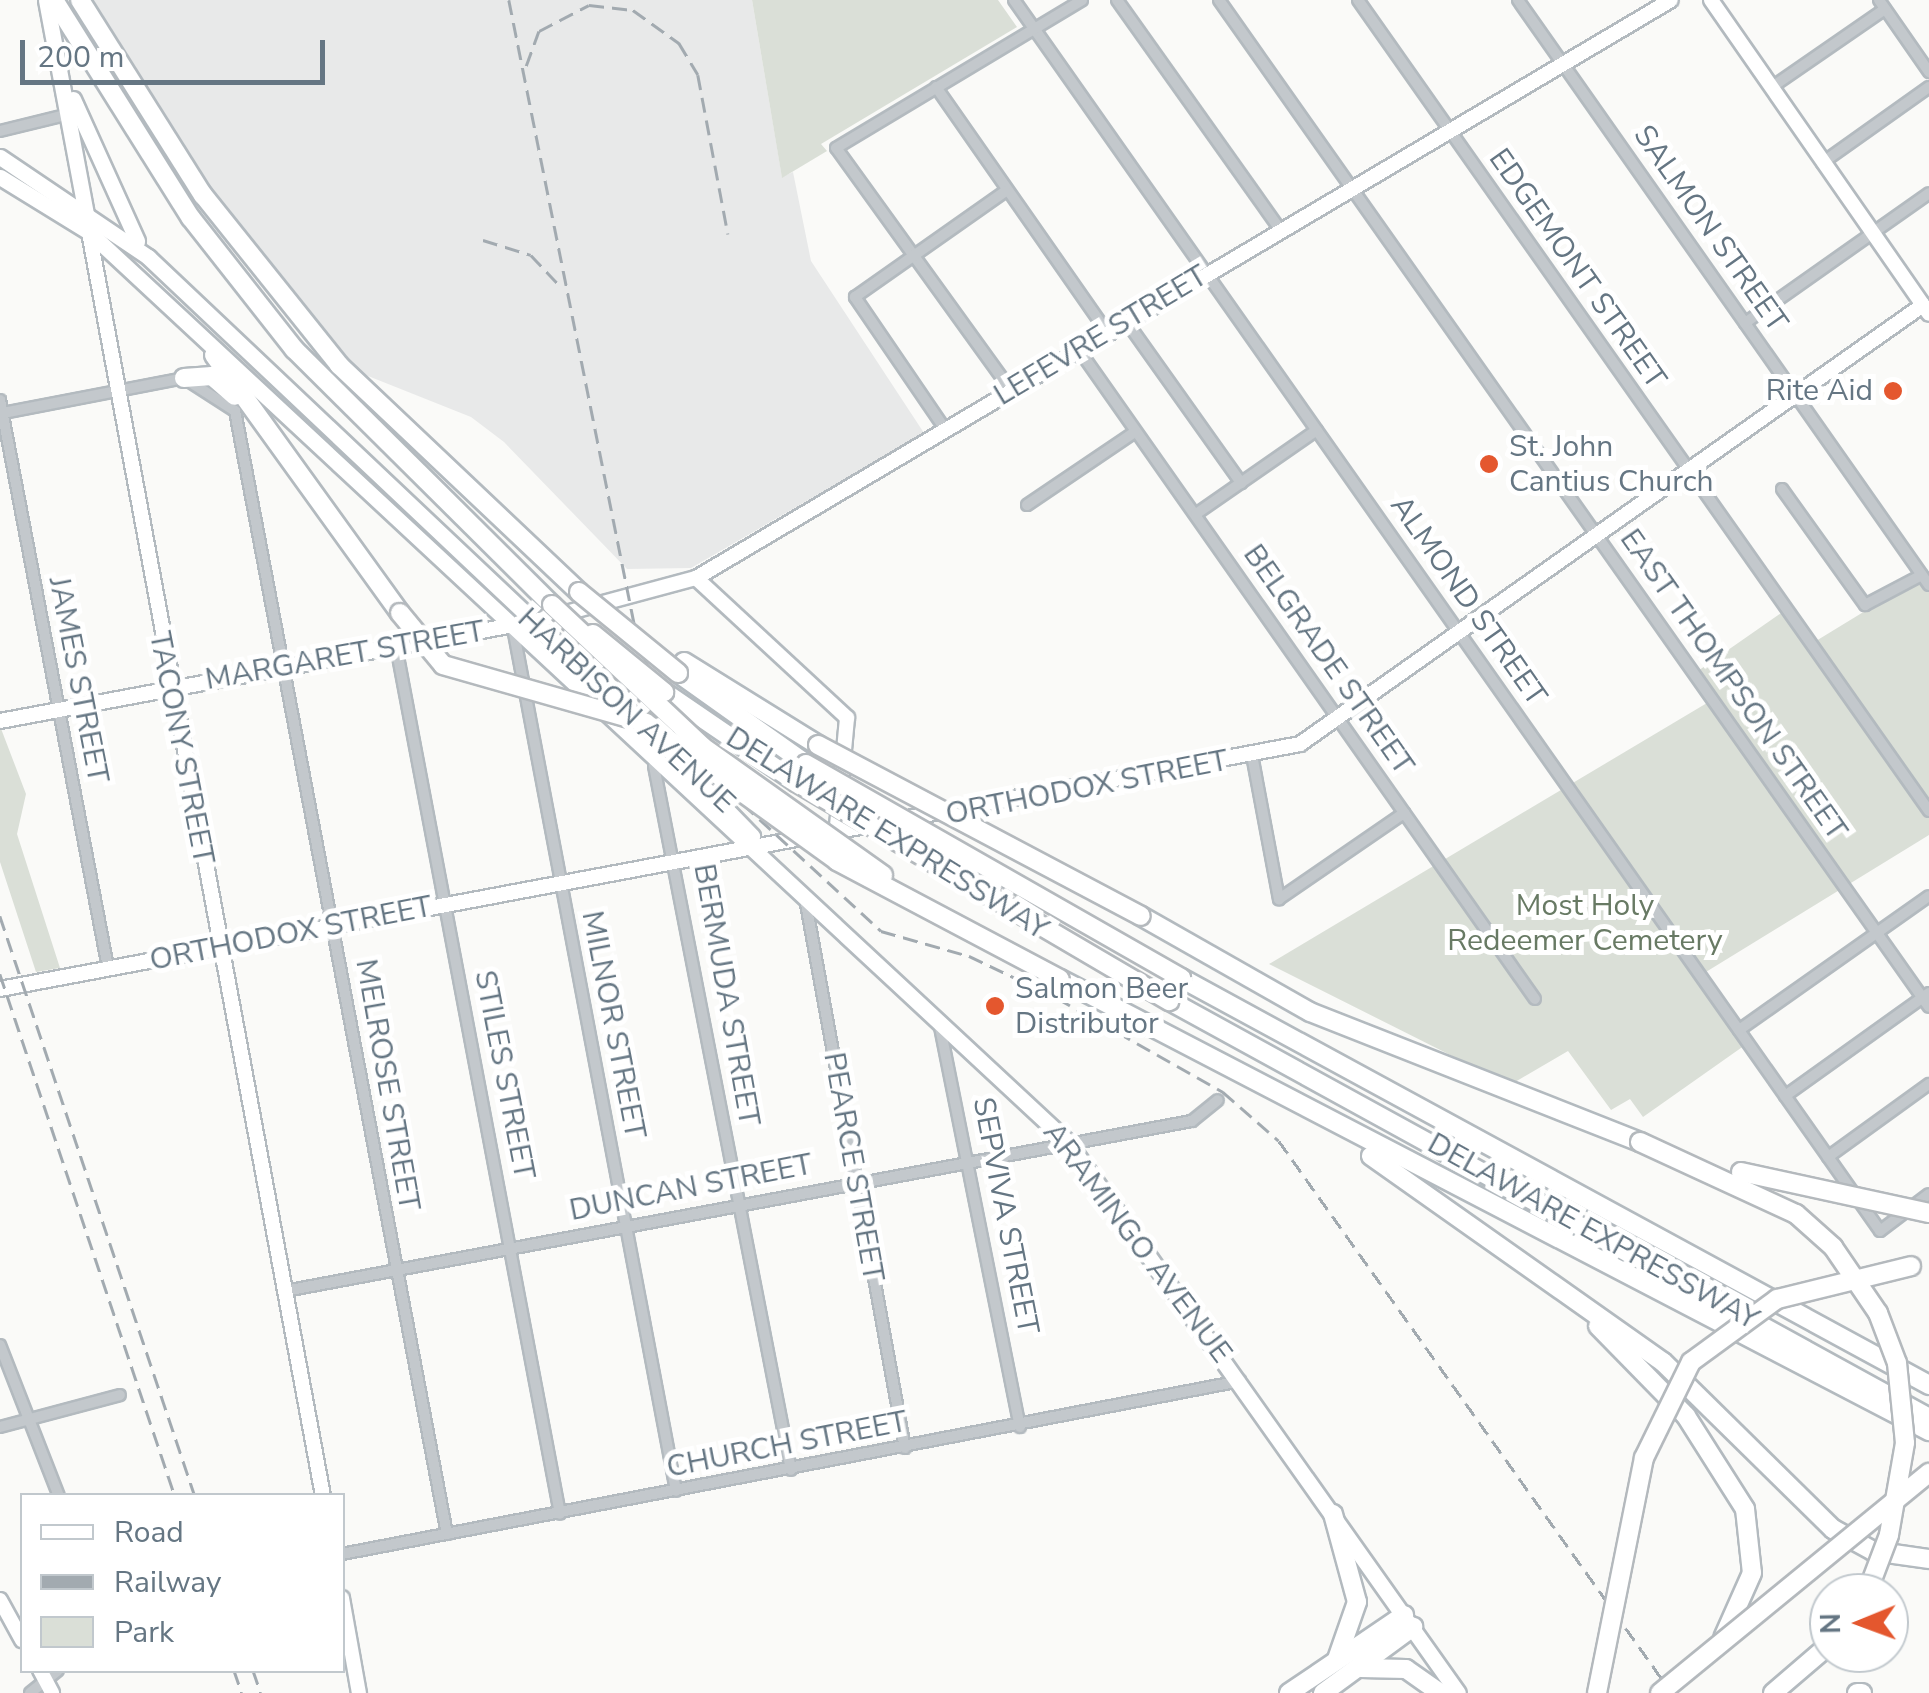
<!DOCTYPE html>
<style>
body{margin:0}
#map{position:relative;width:1929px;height:1693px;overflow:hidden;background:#fafaf8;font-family:"Nunito Sans",sans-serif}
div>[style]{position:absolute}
.built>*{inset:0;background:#e8e9e9}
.green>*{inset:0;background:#dadfd7}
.roads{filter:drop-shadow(2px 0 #b3babf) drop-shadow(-2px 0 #b3babf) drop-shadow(0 2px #b3babf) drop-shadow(0 -2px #b3babf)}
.street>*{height:10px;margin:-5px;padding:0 5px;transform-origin:5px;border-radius:5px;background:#c3c8cc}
.secondary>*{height:14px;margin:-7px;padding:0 7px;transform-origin:7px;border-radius:7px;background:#fff}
.primary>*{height:15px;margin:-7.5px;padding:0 7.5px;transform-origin:7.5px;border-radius:7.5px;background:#fff}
.highway>*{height:18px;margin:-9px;padding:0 9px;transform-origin:9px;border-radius:9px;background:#fff}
.rail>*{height:2.5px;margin-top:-1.25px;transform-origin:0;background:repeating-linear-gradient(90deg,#a2aab0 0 15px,transparent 0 23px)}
.bridges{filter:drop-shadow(2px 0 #b4b9bd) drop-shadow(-2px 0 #b4b9bd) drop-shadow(0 2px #b4b9bd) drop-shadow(0 -2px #b4b9bd)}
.highway-bridge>*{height:18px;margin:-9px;padding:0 9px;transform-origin:9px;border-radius:9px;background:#fff}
.dots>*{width:28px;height:28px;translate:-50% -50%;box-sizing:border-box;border:5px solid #fff;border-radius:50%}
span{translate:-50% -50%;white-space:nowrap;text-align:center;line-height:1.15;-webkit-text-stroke:10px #fff;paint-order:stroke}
.street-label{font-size:30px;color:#657683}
.poi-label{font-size:30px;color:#657683}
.right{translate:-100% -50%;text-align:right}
.left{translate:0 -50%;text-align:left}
.park-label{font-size:30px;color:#687a64}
.legend{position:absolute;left:20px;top:1493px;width:325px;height:180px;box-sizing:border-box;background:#fff;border:2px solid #c1c8cd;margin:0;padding:12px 18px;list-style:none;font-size:30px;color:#657683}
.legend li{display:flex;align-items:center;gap:20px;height:50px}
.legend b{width:50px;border:2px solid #c1c8cd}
.north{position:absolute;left:1809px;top:1573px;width:100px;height:100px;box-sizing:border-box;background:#fff;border:2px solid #c1c8cd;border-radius:50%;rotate:269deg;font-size:28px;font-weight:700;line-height:40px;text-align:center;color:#657683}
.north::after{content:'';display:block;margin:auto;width:35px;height:45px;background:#e4572e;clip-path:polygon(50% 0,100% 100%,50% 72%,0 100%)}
.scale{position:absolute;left:20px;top:40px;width:305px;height:45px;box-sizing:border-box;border:5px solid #657683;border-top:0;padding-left:12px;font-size:30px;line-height:35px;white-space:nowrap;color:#657683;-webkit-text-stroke:8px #fff;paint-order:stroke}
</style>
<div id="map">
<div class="built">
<div style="clip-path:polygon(87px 0,752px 0,782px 177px,793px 172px,811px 261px,924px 433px,691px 568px,627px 569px,504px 442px,471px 417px,363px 374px,328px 346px,159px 124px)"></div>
</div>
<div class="green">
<div style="clip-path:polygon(752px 0,998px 0,1017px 27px,821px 144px,827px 151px,782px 178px)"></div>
<div style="clip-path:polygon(1929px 572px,1929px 835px,1701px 975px,1748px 1043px,1643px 1117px,1630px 1099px,1611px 1110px,1568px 1051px,1510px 1085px,1269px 964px,1712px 700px,1695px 673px,1787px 609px,1811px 644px)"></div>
<div style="clip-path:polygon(0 726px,26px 794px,17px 834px,60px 968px,36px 972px,0 862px)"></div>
</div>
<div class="roads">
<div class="street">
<div style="left:1014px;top:0;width:1505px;rotate:54.87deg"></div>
<div style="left:1880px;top:1231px;width:61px;rotate:-37.1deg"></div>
<div style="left:1117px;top:0;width:281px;rotate:54.6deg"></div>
<div style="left:1219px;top:0;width:1232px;rotate:54.81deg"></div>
<div style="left:1358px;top:0;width:992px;rotate:54.85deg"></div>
<div style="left:1518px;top:0;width:715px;rotate:54.91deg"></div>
<div style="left:1879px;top:0;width:88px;rotate:55.2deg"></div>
<div style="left:936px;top:87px;width:299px;rotate:55.1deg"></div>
<div style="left:1772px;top:87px;width:137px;rotate:-34.6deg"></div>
<div style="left:0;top:131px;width:71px;rotate:-13.8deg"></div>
<div style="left:1822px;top:163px;width:131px;rotate:-35.4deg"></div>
<div style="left:1126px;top:321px;width:199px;rotate:54.6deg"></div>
<div style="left:1745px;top:323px;width:225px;rotate:-35.2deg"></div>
<div style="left:1079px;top:350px;width:793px;rotate:54.91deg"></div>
<div style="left:1010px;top:389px;width:297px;rotate:-125.8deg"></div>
<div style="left:836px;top:148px;width:287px;rotate:-31deg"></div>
<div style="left:0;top:400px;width:578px;rotate:79.23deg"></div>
<div style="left:3px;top:413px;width:184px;rotate:-10.9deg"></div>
<div style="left:184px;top:378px;width:61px;rotate:32.9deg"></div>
<div style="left:235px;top:411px;width:1143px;rotate:79.31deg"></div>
<div style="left:945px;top:429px;width:160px;rotate:-124.3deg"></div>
<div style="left:855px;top:297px;width:184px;rotate:-35.1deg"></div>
<div style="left:1782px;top:489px;width:143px;rotate:54.4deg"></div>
<div style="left:1865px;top:605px;width:64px;rotate:-27.8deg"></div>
<div style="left:1027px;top:505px;width:130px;rotate:-34.1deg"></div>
<div style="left:1196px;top:514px;width:147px;rotate:-34.8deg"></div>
<div style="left:513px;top:628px;width:878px;rotate:79.3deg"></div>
<div style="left:396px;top:646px;width:883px;rotate:79.3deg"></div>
<div style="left:1252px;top:755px;width:147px;rotate:79.4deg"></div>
<div style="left:1279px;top:899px;width:152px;rotate:-34.5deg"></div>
<div style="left:654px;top:766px;width:717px;rotate:78.99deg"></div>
<div style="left:805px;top:898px;width:559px;rotate:79.7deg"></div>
<div style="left:939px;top:1022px;width:413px;rotate:78.7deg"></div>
<div style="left:1739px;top:1030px;width:232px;rotate:-35.2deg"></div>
<div style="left:1785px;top:1096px;width:177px;rotate:-35.6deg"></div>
<div style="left:1828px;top:1157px;width:125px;rotate:-35.9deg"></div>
<div style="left:285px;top:1291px;width:923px;rotate:-10.62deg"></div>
<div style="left:1192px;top:1121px;width:33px;rotate:-39deg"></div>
<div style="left:0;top:1345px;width:162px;rotate:68.7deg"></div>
<div style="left:0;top:1427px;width:124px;rotate:-14.9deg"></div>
<div style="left:342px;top:1554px;width:915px;rotate:-10.9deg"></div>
<div style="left:30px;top:1693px;width:36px;rotate:-39deg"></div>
</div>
<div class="secondary">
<div style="left:1711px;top:0;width:382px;rotate:55.2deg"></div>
<div style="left:89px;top:232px;width:1285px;rotate:79.51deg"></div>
<div style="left:696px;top:578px;width:206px;rotate:42.8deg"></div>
<div style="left:847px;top:718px;width:120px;rotate:95.3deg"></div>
<div style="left:0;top:721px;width:549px;rotate:-10.59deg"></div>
<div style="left:540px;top:620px;width:162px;rotate:-15.1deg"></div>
<div style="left:696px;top:578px;width:1133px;rotate:-30.66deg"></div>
<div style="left:0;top:989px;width:1323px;rotate:-10.67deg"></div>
<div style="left:1300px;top:744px;width:762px;rotate:-35.17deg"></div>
<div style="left:342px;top:1598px;width:97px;rotate:79.9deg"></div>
<div style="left:0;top:1600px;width:46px;rotate:61.2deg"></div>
<div style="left:40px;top:1670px;width:26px;rotate:62deg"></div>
</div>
<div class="primary">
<div style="left:46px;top:0;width:217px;rotate:79.4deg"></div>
<div style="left:73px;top:99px;width:156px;rotate:65.7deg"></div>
<div style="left:0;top:157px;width:179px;rotate:34deg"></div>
<div style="left:148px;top:257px;width:673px;rotate:43.37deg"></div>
<div style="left:0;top:177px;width:105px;rotate:31.7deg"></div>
<div style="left:89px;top:232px;width:1335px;rotate:42.91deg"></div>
<div style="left:1067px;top:1141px;width:676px;rotate:54.69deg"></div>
<div style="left:661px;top:742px;width:131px;rotate:45.9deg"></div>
</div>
<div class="highway">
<div style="left:54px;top:0;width:257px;rotate:57.9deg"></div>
<div style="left:191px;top:218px;width:167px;rotate:51.8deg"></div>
<div style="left:294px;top:349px;width:363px;rotate:44.8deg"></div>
<div style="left:80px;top:0;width:231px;rotate:57.8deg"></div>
<div style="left:203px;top:195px;width:218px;rotate:51.3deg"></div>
<div style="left:339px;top:365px;width:330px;rotate:43.4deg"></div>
<div style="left:214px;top:355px;width:318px;rotate:54.2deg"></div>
<div style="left:184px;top:378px;width:28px;rotate:-4deg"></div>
<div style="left:212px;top:376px;width:30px;rotate:41deg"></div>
<div style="left:684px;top:662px;width:158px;rotate:31.8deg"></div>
<div style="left:678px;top:673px;width:157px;rotate:35.4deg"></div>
<div style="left:664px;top:692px;width:160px;rotate:34.3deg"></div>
<div style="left:1141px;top:916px;width:194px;rotate:29.6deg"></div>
<div style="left:1310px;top:1012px;width:355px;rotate:21.5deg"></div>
<div style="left:1181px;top:978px;width:852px;rotate:28.55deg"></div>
<div style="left:1060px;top:979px;width:980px;rotate:27.48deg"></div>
<div style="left:1170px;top:1001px;width:866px;rotate:28.78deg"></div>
<div style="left:1371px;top:1156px;width:357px;rotate:35.2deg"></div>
<div style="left:1663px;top:1362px;width:238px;rotate:44.5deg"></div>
<div style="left:1833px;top:1529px;width:46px;rotate:28.8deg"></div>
<div style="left:1873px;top:1551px;width:57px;rotate:8.1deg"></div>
<div style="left:1598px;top:1326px;width:126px;rotate:45.6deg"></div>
<div style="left:1686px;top:1416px;width:110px;rotate:57.6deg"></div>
<div style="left:1745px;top:1509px;width:64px;rotate:83.8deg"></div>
<div style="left:1752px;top:1573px;width:71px;rotate:114deg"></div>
<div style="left:1333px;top:1514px;width:91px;rotate:74.7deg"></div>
<div style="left:1357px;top:1602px;width:60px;rotate:109.3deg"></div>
<div style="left:1361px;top:1668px;width:45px;rotate:1.3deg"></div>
<div style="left:1406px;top:1669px;width:42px;rotate:35.2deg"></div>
<div style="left:1289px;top:1693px;width:139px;rotate:-34.1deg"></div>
<div style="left:1323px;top:1693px;width:112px;rotate:-36.3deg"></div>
<div style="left:1773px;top:1693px;width:74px;rotate:-40.6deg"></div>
<div style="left:1857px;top:1693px;width:5px"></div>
</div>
</div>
<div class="rail">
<div style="left:509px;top:0;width:645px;rotate:78.64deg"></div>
<div style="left:636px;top:632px;width:95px;rotate:71deg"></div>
<div style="left:667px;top:722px;width:43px;rotate:54.5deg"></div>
<div style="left:692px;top:757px;width:257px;rotate:42.6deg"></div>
<div style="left:881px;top:931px;width:91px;rotate:15.9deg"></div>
<div style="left:969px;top:956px;width:98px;rotate:25.5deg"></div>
<div style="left:1057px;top:998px;width:191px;rotate:29.5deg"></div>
<div style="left:1223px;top:1092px;width:74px;rotate:41.2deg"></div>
<div style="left:1279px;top:1141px;width:678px;rotate:54.55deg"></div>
<div style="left:526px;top:66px;width:37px;rotate:-70deg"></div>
<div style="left:539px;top:31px;width:56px;rotate:-27.5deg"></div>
<div style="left:589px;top:5px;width:44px;rotate:6.5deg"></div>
<div style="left:633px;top:10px;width:57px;rotate:35.7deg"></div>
<div style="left:679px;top:43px;width:37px;rotate:59deg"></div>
<div style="left:698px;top:75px;width:162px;rotate:79.3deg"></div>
<div style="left:483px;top:240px;width:50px;rotate:17.4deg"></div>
<div style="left:531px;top:255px;width:44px;rotate:46.8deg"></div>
<div style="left:0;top:916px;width:612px;rotate:71.42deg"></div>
<div style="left:0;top:974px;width:551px;rotate:71.47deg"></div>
<div style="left:234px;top:1670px;width:24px;rotate:71deg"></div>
<div style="left:253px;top:1670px;width:24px;rotate:71deg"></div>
</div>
<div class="bridges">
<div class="highway-bridge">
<div style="left:579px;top:592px;width:128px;rotate:39.3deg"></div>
<div style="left:552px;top:605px;width:207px;rotate:43.2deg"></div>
<div style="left:703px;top:747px;width:221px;rotate:35.4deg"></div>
<div style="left:400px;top:613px;width:67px;rotate:50.4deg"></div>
<div style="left:443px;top:665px;width:211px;rotate:15.9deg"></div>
<div style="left:646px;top:723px;width:236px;rotate:35.8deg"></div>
<div style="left:837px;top:861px;width:252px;rotate:27.9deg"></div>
<div style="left:593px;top:634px;width:92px;rotate:39.2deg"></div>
<div style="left:818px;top:745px;width:365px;rotate:27.9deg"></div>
<div style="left:806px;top:764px;width:432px;rotate:29.7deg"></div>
<div style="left:796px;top:782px;width:433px;rotate:30.4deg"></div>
<div style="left:1640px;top:1142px;width:172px;rotate:24.8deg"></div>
<div style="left:1796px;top:1214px;width:50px;rotate:41.7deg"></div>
<div style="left:1833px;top:1247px;width:80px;rotate:55.7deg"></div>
<div style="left:1878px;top:1313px;width:53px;rotate:69.2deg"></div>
<div style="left:1897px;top:1363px;width:80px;rotate:84.3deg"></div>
<div style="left:1905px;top:1443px;width:93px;rotate:99.9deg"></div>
<div style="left:1889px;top:1535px;width:62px;rotate:110.8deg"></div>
<div style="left:1741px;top:1172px;width:192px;rotate:12.3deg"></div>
<div style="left:1597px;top:1693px;width:240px;rotate:-78.7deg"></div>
<div style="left:1644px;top:1458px;width:107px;rotate:-63.9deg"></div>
<div style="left:1691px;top:1362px;width:107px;rotate:-36.2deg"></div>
<div style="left:1777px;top:1299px;width:138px;rotate:-13.8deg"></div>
<div style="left:1660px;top:1693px;width:348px;rotate:-39.3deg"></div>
</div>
</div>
<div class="dots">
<div style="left:1893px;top:391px;background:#e4572e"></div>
<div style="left:1489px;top:464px;background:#e4572e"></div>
<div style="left:995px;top:1006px;background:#e4572e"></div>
</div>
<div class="street-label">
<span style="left:1710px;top:229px;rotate:55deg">SALMON STREET</span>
<span style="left:1577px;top:269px;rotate:55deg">EDGEMONT STREET</span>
<span style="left:1101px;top:336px;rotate:-31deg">LEFEVRE STREET</span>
<span style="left:1468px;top:601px;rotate:55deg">ALMOND STREET</span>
<span style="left:345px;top:656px;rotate:-10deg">MARGARET STREET</span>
<span style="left:1328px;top:660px;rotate:55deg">BELGRADE STREET</span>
<span style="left:78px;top:680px;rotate:79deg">JAMES STREET</span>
<span style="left:1733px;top:685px;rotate:55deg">EAST THOMPSON STREET</span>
<span style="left:626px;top:711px;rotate:43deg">HARBISON AVENUE</span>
<span style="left:181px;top:748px;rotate:79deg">TACONY STREET</span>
<span style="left:1087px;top:788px;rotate:-11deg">ORTHODOX STREET</span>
<span style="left:887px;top:834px;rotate:32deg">DELAWARE EXPRESSWAY</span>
<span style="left:291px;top:934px;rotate:-11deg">ORTHODOX STREET</span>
<span style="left:726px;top:995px;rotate:80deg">BERMUDA STREET</span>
<span style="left:613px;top:1025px;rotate:79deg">MILNOR STREET</span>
<span style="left:504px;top:1075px;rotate:79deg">STILES STREET</span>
<span style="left:387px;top:1085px;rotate:80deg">MELROSE STREET</span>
<span style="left:853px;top:1167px;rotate:80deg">PEARCE STREET</span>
<span style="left:691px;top:1188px;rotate:-11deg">DUNCAN STREET</span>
<span style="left:1005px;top:1216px;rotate:79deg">SEPVIVA STREET</span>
<span style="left:1593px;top:1232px;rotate:29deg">DELAWARE EXPRESSWAY</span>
<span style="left:1137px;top:1243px;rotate:53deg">ARAMINGO AVENUE</span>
<span style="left:787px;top:1445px;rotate:-11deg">CHURCH STREET</span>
</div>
<div class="poi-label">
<span class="right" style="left:1873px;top:391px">Rite Aid</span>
<span class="left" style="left:1509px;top:464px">St. John<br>Cantius Church</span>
<span class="left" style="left:1015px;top:1006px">Salmon Beer<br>Distributor</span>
</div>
<div class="park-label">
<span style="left:1585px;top:923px">Most Holy<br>Redeemer Cemetery</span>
</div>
<ul class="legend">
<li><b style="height:12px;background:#fff"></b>Road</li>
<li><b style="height:12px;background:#a2aab0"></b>Railway</li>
<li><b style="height:28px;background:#dadfd7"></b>Park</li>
</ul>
<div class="north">N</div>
<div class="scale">200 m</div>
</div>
